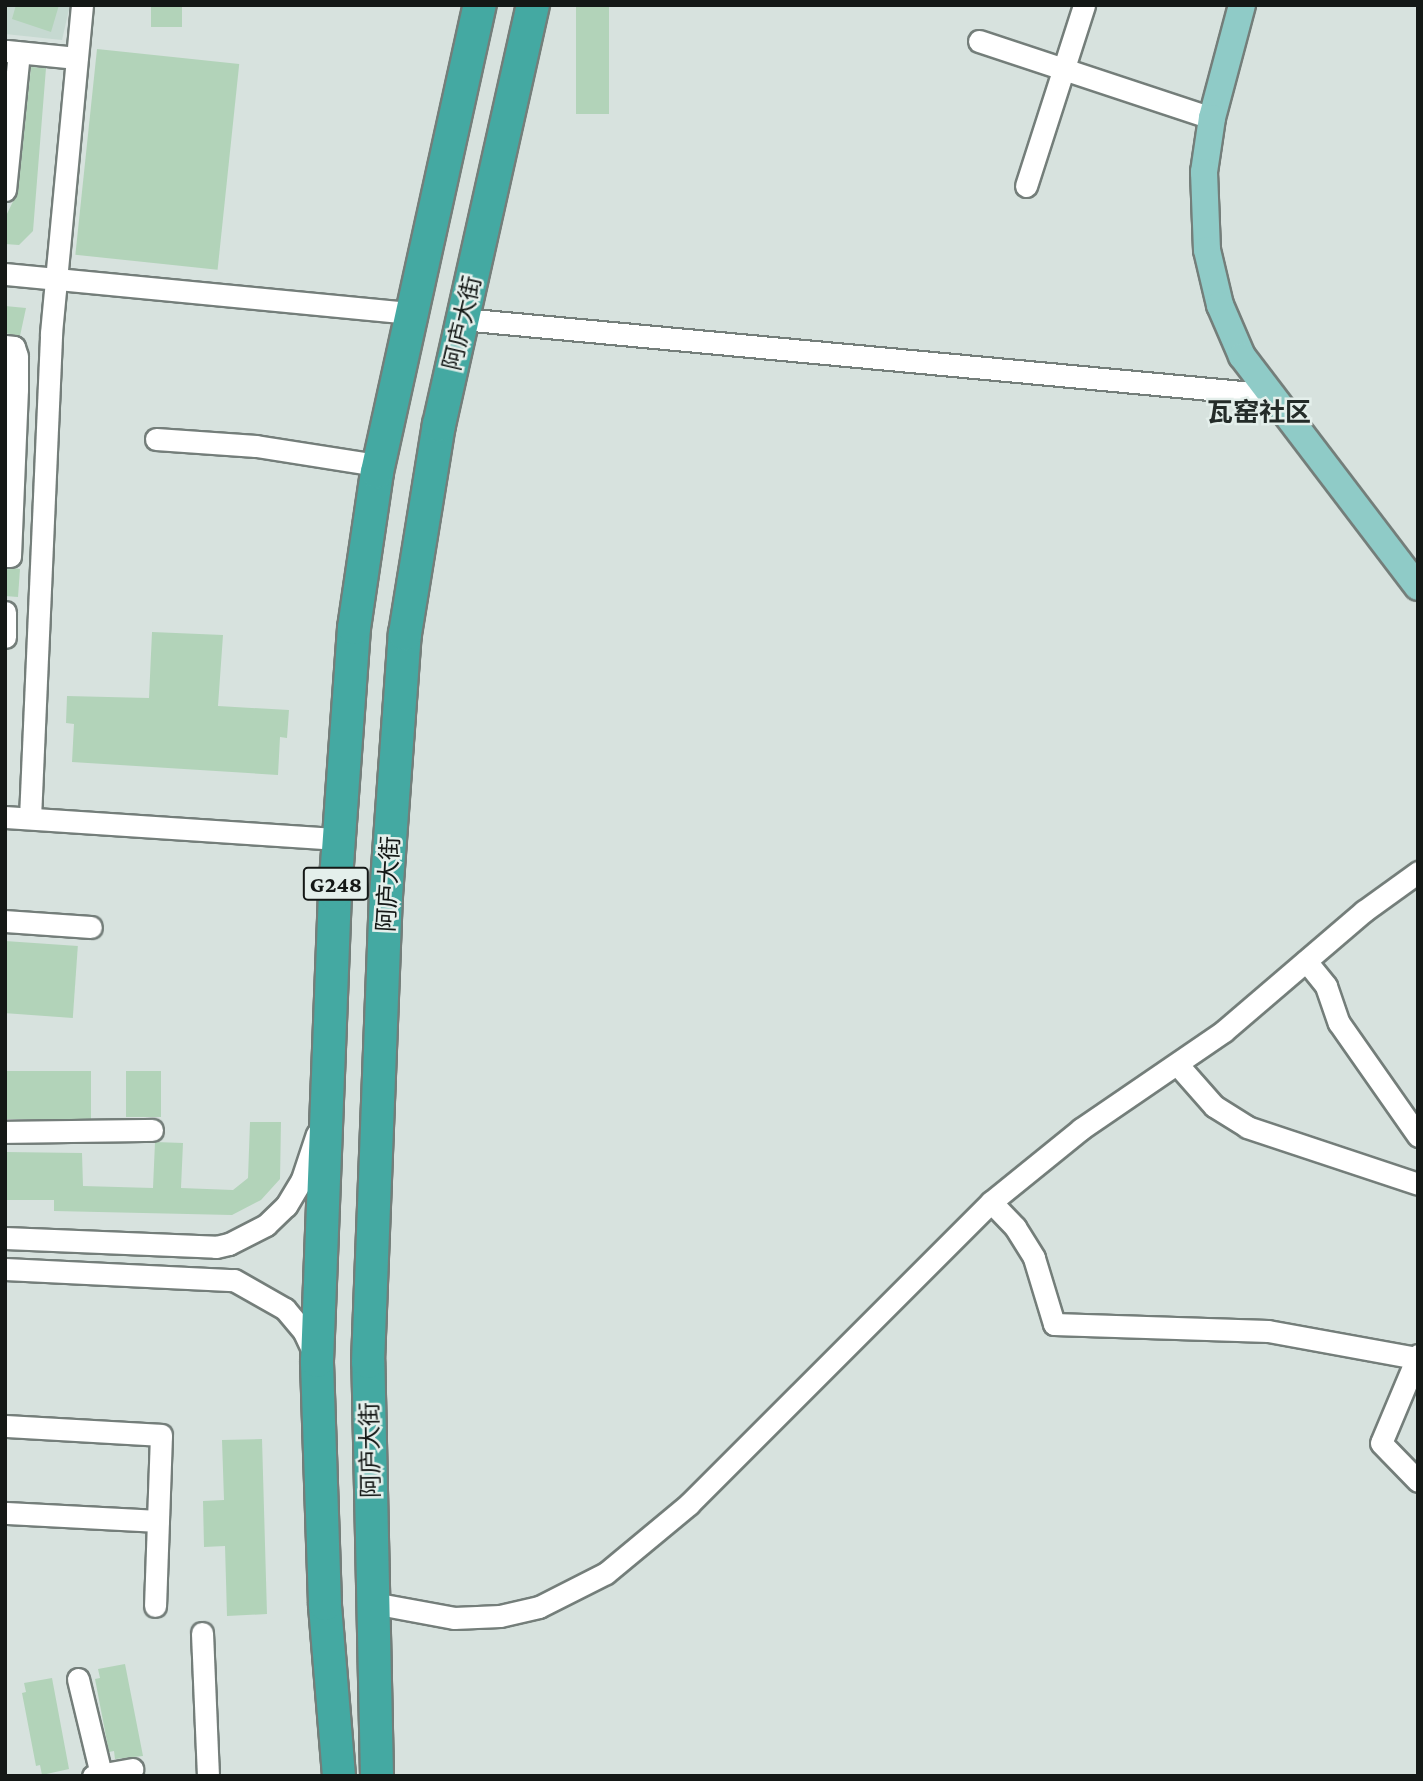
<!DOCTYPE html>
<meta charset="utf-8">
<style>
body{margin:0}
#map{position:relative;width:1423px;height:1781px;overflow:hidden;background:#d7e2de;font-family:"Crimson Pro","Noto Sans SC",serif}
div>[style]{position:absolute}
.built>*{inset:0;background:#c6d9d1}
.building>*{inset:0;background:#b2d3b9;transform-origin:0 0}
.roads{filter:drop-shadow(2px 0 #747e7a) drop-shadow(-2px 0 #747e7a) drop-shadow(0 2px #747e7a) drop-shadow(0 -2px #747e7a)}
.minor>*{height:21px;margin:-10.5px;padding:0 10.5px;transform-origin:10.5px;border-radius:10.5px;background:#fff}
.major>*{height:26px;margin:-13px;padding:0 13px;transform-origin:13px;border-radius:13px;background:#8fcbc7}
.highway>*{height:32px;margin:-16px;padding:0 16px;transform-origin:16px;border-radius:16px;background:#44a9a2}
span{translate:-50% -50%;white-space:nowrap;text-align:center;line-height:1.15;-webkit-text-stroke:5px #e4efeb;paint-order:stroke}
.shield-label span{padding:2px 5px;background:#e4efeb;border:2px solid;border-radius:5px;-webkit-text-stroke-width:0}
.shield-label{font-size:23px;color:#141816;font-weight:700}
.street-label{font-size:24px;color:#141816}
.neighbourhood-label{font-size:26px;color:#242c29;font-weight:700}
.frame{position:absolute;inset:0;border:7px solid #141816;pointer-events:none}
</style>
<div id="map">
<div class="built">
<div style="clip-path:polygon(5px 5px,70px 5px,62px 40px,5px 34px)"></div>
</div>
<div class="building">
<div style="clip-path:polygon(16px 5px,59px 5px,51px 32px,12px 19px)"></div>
<div style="left:151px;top:5px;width:31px;height:22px"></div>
<div style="left:576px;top:5px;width:33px;height:109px"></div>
<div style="left:97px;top:49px;width:143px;height:207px;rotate:6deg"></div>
<div style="clip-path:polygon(31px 67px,46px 68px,33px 231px,19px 245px,5px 244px,5px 218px,18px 191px)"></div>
<div style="clip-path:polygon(5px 306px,26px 308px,20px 336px,5px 333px)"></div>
<div style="clip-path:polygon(14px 568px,20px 569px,18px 597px,5px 596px,5px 569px)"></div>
<div style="clip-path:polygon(152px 632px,223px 635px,218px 706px,289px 710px,287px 738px,280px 737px,278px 775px,72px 762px,74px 724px,66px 723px,67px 696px,149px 698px)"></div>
<div style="left:5px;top:941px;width:73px;height:72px;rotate:4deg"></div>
<div style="left:5px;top:1071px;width:86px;height:48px"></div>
<div style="left:126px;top:1071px;width:35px;height:46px"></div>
<div style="clip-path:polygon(250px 1122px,281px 1122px,280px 1179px,261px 1200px,232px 1215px,54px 1211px,54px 1200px,5px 1200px,5px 1152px,82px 1153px,83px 1186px,153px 1188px,155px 1142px,183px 1143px,181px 1188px,233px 1190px,248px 1178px)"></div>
<div style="clip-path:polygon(262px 1439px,267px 1614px,227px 1616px,225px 1546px,204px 1547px,203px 1501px,224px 1500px,222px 1440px)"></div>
<div style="clip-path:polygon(125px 1664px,143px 1756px,115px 1759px,114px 1751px,109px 1752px,95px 1679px,100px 1678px,98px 1669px)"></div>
<div style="clip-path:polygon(52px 1678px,69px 1769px,42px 1775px,40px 1765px,36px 1766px,22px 1693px,26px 1692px,24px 1683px)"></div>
</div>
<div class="roads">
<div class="minor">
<div style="left:979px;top:41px;width:245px;rotate:18.3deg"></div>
<div style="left:7px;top:51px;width:70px;rotate:5.7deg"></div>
<div style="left:1026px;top:186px;width:190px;rotate:-72.2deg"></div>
<div style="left:5px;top:190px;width:138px;rotate:-84.2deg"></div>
<div style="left:5px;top:274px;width:408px;rotate:5.5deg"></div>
<div style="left:462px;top:319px;width:815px;rotate:5.35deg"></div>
<div style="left:5px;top:346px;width:9px;rotate:6deg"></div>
<div style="left:14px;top:347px;width:9px;rotate:72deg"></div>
<div style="left:17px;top:356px;width:33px;rotate:90deg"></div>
<div style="left:17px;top:389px;width:167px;rotate:92.4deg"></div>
<div style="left:10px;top:556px;width:5px;rotate:180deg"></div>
<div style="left:156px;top:439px;width:100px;rotate:4deg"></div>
<div style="left:256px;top:446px;width:123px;rotate:8.9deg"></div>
<div style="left:5px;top:612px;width:25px;rotate:90deg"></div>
<div style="left:5px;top:817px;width:335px;rotate:3.8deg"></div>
<div style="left:30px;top:818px;width:485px;rotate:-87.5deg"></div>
<div style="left:51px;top:333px;width:329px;rotate:-84.6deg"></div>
<div style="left:5px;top:921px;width:86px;rotate:4deg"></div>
<div style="left:1306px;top:961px;width:32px;rotate:51deg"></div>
<div style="left:1326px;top:986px;width:39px;rotate:71deg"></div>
<div style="left:1339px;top:1023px;width:138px;rotate:55deg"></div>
<div style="left:1177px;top:1064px;width:56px;rotate:48.6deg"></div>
<div style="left:1214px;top:1106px;width:39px;rotate:32deg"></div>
<div style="left:1247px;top:1127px;width:180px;rotate:18.4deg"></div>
<div style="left:5px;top:1132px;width:147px;rotate:-0.8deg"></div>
<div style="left:991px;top:1202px;width:35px;rotate:46deg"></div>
<div style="left:1015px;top:1227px;width:36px;rotate:58deg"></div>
<div style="left:1034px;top:1258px;width:69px;rotate:73.1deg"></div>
<div style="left:1054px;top:1324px;width:214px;rotate:1.9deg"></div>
<div style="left:1268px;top:1331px;width:150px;rotate:10.3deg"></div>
<div style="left:5px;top:1238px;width:211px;rotate:2.4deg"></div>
<div style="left:216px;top:1247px;width:13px;rotate:-13deg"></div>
<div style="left:229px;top:1244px;width:42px;rotate:-27.2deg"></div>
<div style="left:266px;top:1225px;width:28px;rotate:-44deg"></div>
<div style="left:286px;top:1206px;width:31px;rotate:-59deg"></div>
<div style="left:302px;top:1179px;width:47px;rotate:-71.6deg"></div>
<div style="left:5px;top:1269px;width:229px;rotate:2.8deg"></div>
<div style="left:234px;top:1280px;width:59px;rotate:29.6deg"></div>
<div style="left:285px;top:1309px;width:30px;rotate:50deg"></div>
<div style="left:304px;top:1332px;width:26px;rotate:65deg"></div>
<div style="left:1418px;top:1355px;width:95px;rotate:112.8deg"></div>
<div style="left:1381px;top:1443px;width:53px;rotate:45.8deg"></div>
<div style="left:5px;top:1426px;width:156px;rotate:3.3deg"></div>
<div style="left:161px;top:1435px;width:171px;rotate:92deg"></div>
<div style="left:5px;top:1513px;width:153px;rotate:3deg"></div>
<div style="left:373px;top:1603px;width:82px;rotate:10.5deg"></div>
<div style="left:454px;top:1618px;width:46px;rotate:-2.5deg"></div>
<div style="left:500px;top:1616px;width:40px;rotate:-13deg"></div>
<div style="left:539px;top:1607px;width:75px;rotate:-26.9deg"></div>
<div style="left:606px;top:1573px;width:108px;rotate:-39.7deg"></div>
<div style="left:689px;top:1504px;width:427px;rotate:-45deg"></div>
<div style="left:991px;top:1202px;width:116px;rotate:-39deg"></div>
<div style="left:1081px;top:1129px;width:173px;rotate:-34.4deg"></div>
<div style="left:1224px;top:1031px;width:184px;rotate:-40.6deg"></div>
<div style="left:1364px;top:911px;width:67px;rotate:-35.8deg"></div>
<div style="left:202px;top:1633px;width:143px;rotate:87.6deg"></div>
<div style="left:78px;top:1679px;width:98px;rotate:76.4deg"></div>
<div style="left:93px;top:1776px;width:40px;rotate:-10deg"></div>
</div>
<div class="major">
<div style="left:1242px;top:5px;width:117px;rotate:104.9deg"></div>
<div style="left:1212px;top:118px;width:55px;rotate:98.4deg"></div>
<div style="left:1204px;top:172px;width:78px;rotate:87.8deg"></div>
<div style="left:1207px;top:250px;width:57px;rotate:76.7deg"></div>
<div style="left:1220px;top:305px;width:56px;rotate:66.7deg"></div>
<div style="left:1242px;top:356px;width:290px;rotate:52.7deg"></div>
</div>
<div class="highway">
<div style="left:339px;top:1776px;width:173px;rotate:-94.7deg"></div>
<div style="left:325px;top:1604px;width:243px;rotate:-91.9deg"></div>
<div style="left:317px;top:1361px;width:468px;rotate:-87.8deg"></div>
<div style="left:335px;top:893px;width:266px;rotate:-85.9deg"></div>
<div style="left:354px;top:628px;width:158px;rotate:-81.6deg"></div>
<div style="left:377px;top:472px;width:478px;rotate:-77.6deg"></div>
<div style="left:377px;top:1776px;width:414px;rotate:-91.2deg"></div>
<div style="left:368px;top:1362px;width:466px;rotate:-87.8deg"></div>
<div style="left:386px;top:896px;width:263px;rotate:-85.9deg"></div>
<div style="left:405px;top:634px;width:212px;rotate:-80.8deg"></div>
<div style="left:439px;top:425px;width:430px;rotate:-77.4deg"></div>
</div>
</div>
<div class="shield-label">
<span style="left:336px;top:884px">G248</span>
</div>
<div class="street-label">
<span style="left:462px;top:323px;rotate:-77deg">阿庐大街</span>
<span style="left:388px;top:884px;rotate:-87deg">阿庐大街</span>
<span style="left:370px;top:1450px;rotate:-91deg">阿庐大街</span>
</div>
<div class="neighbourhood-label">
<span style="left:1259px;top:413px">瓦窑社区</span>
</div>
<div class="frame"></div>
</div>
